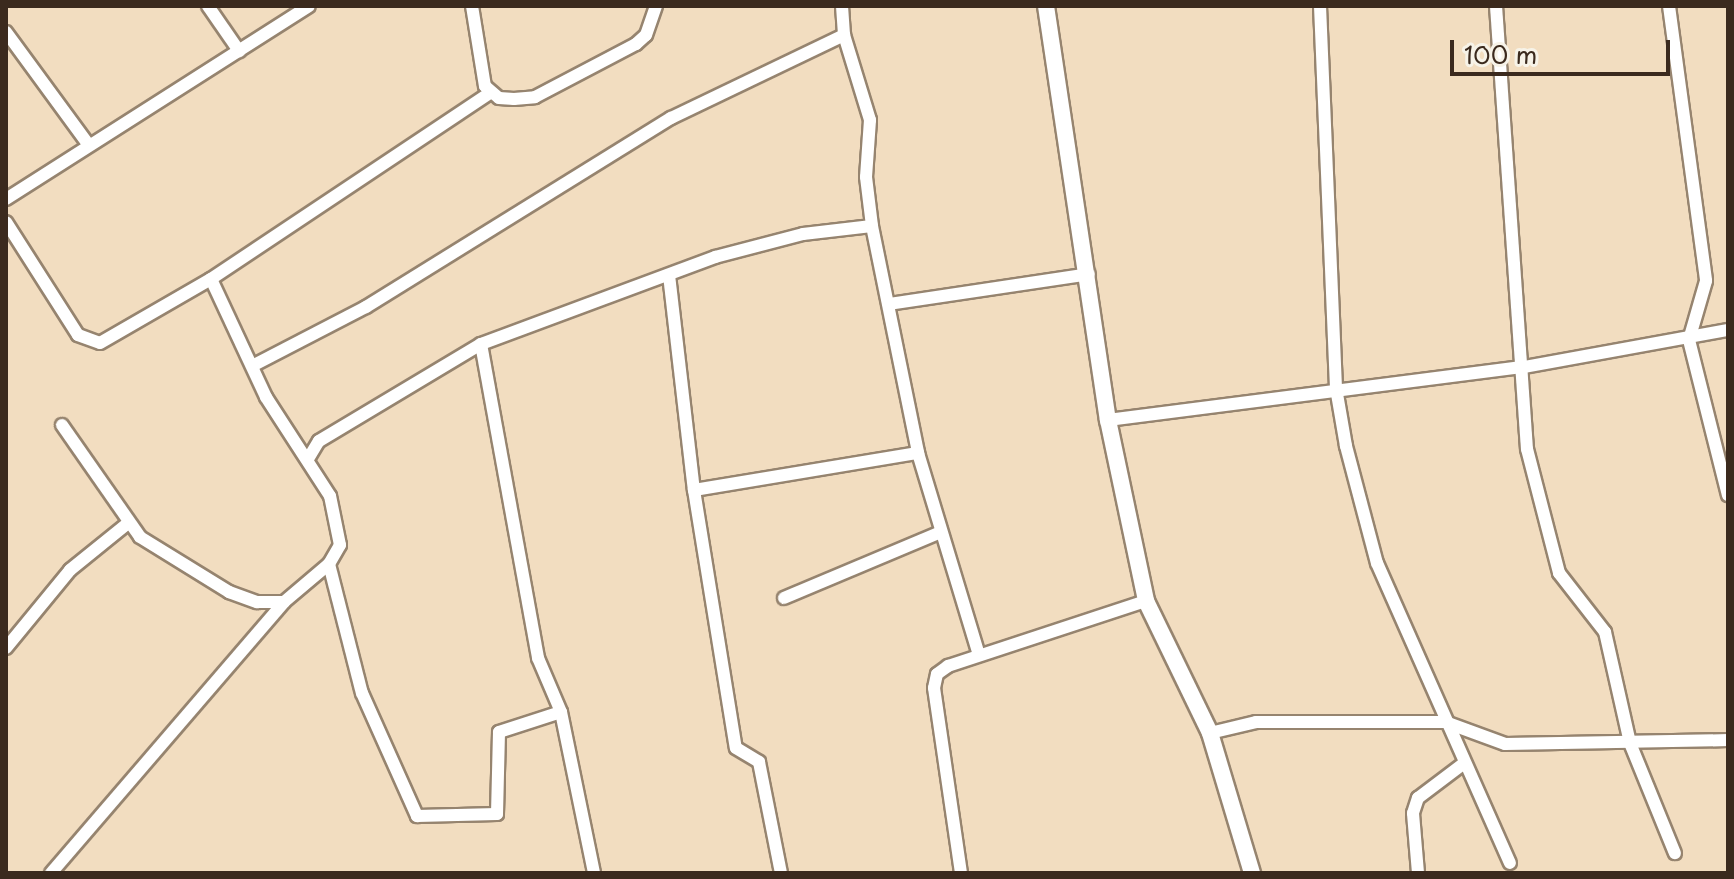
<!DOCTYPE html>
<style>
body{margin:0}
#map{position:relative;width:1734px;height:879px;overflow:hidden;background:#f2ddc0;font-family:"Playpen Sans",sans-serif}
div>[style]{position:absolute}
.roads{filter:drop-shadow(2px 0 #96846f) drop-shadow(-2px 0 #96846f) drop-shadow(0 2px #96846f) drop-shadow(0 -2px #96846f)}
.street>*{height:12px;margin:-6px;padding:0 6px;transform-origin:6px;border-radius:6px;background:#fff}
.secondary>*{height:16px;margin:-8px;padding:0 8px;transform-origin:8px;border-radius:8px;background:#fff}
span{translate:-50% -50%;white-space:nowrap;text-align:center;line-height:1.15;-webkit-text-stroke:7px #f7f3e8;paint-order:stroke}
.frame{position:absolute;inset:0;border:8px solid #3b2a1e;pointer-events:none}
.scale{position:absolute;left:1450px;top:40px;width:220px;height:36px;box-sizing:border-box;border:4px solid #3b2a1e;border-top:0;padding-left:10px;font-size:24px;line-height:28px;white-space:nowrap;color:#3b2a1e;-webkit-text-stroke:6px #f7f3e8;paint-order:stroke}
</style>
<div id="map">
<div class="roads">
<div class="street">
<div style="left:208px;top:6px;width:55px;rotate:55.4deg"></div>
<div style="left:472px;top:6px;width:81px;rotate:80.8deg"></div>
<div style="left:485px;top:86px;width:18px;rotate:41deg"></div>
<div style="left:499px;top:98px;width:15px;rotate:4deg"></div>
<div style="left:514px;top:99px;width:21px;rotate:-5deg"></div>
<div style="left:535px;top:97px;width:114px;rotate:-27.7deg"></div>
<div style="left:636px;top:44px;width:13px;rotate:-42deg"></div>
<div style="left:646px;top:35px;width:31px;rotate:-71deg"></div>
<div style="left:842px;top:6px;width:29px;rotate:86deg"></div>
<div style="left:844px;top:35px;width:89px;rotate:73deg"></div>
<div style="left:870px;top:120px;width:57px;rotate:94deg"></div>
<div style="left:866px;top:177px;width:49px;rotate:83deg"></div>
<div style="left:872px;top:226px;width:232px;rotate:78.5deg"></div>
<div style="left:918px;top:453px;width:211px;rotate:73.2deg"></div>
<div style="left:1320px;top:6px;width:382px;rotate:87.6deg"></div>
<div style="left:1336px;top:388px;width:59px;rotate:80.2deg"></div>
<div style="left:1346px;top:446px;width:121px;rotate:75.2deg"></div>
<div style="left:1377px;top:563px;width:328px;rotate:66.1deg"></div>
<div style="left:1496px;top:6px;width:444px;rotate:86deg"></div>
<div style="left:1527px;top:449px;width:128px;rotate:75.5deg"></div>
<div style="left:1559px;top:573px;width:75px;rotate:52.1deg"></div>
<div style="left:1605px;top:632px;width:114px;rotate:77.3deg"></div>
<div style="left:1630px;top:743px;width:119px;rotate:67.8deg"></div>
<div style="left:1669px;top:6px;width:277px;rotate:82.3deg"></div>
<div style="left:1706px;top:281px;width:61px;rotate:106.1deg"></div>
<div style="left:1689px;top:340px;width:160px;rotate:75.9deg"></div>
<div style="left:6px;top:32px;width:139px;rotate:53.8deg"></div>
<div style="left:6px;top:199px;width:359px;rotate:-32.5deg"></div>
<div style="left:6px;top:222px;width:134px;rotate:57.5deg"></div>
<div style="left:78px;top:335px;width:23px;rotate:20deg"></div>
<div style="left:100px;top:343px;width:128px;rotate:-30deg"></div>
<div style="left:211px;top:279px;width:335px;rotate:-33.7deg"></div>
<div style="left:669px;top:275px;width:216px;rotate:83.4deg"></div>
<div style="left:694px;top:490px;width:261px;rotate:80.8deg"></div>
<div style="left:736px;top:748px;width:27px;rotate:31deg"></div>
<div style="left:759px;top:762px;width:113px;rotate:78.8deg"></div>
<div style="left:889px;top:304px;width:202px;rotate:-8.5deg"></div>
<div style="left:481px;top:344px;width:319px;rotate:79.7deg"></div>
<div style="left:538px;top:658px;width:59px;rotate:66.9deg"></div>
<div style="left:561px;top:712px;width:164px;rotate:78.4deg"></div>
<div style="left:254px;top:365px;width:126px;rotate:-27.4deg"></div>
<div style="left:366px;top:307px;width:359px;rotate:-31.8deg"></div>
<div style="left:671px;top:118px;width:192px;rotate:-25.6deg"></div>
<div style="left:1108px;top:420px;width:419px;rotate:-7.3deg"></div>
<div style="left:1524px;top:367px;width:207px;rotate:-10.3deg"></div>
<div style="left:62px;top:425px;width:136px;rotate:55.1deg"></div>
<div style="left:140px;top:537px;width:105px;rotate:31.7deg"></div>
<div style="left:229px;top:592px;width:30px;rotate:20deg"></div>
<div style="left:257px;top:602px;width:27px"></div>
<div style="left:308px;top:459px;width:21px;rotate:-59deg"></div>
<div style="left:319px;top:441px;width:189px;rotate:-30.9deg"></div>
<div style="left:481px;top:344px;width:250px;rotate:-20.4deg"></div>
<div style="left:715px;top:257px;width:91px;rotate:-14.6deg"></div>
<div style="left:803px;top:234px;width:69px;rotate:-6.6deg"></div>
<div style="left:694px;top:490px;width:227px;rotate:-9.4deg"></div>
<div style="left:329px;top:564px;width:133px;rotate:75.7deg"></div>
<div style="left:362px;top:693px;width:135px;rotate:65.9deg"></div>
<div style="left:417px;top:816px;width:80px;rotate:-1.4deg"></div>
<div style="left:497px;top:814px;width:82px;rotate:-88.6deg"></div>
<div style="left:499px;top:732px;width:65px;rotate:-17.9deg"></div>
<div style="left:784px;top:598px;width:170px;rotate:-22.8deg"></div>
<div style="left:6px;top:648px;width:101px;rotate:-50.6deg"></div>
<div style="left:70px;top:570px;width:75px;rotate:-39deg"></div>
<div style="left:1210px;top:733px;width:47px;rotate:-13.4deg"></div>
<div style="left:1256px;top:722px;width:189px"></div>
<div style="left:1445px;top:722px;width:64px;rotate:20.1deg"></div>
<div style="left:1505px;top:744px;width:223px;rotate:-1deg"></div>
<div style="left:51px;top:873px;width:357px;rotate:-49.3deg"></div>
<div style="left:284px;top:602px;width:59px;rotate:-40.2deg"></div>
<div style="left:329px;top:564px;width:22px;rotate:-60deg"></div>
<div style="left:340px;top:545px;width:50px;rotate:-101.5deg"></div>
<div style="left:330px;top:496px;width:118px;rotate:-122.9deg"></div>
<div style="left:266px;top:397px;width:130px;rotate:-115deg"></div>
<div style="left:961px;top:873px;width:187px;rotate:-98.3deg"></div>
<div style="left:934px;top:688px;width:14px;rotate:-78deg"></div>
<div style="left:937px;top:674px;width:14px;rotate:-36deg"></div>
<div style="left:948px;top:666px;width:208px;rotate:-18.2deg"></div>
<div style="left:1418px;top:873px;width:60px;rotate:-94.8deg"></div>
<div style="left:1413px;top:813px;width:16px;rotate:-72deg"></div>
<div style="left:1418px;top:798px;width:56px;rotate:-37.1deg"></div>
</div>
<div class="secondary">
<div style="left:1046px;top:6px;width:419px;rotate:81.5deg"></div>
<div style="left:1108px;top:420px;width:185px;rotate:78.1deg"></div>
<div style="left:1146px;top:601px;width:147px;rotate:64.1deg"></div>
<div style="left:1210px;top:733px;width:146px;rotate:73.3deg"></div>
</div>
</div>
<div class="frame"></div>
<div class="scale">100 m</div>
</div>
